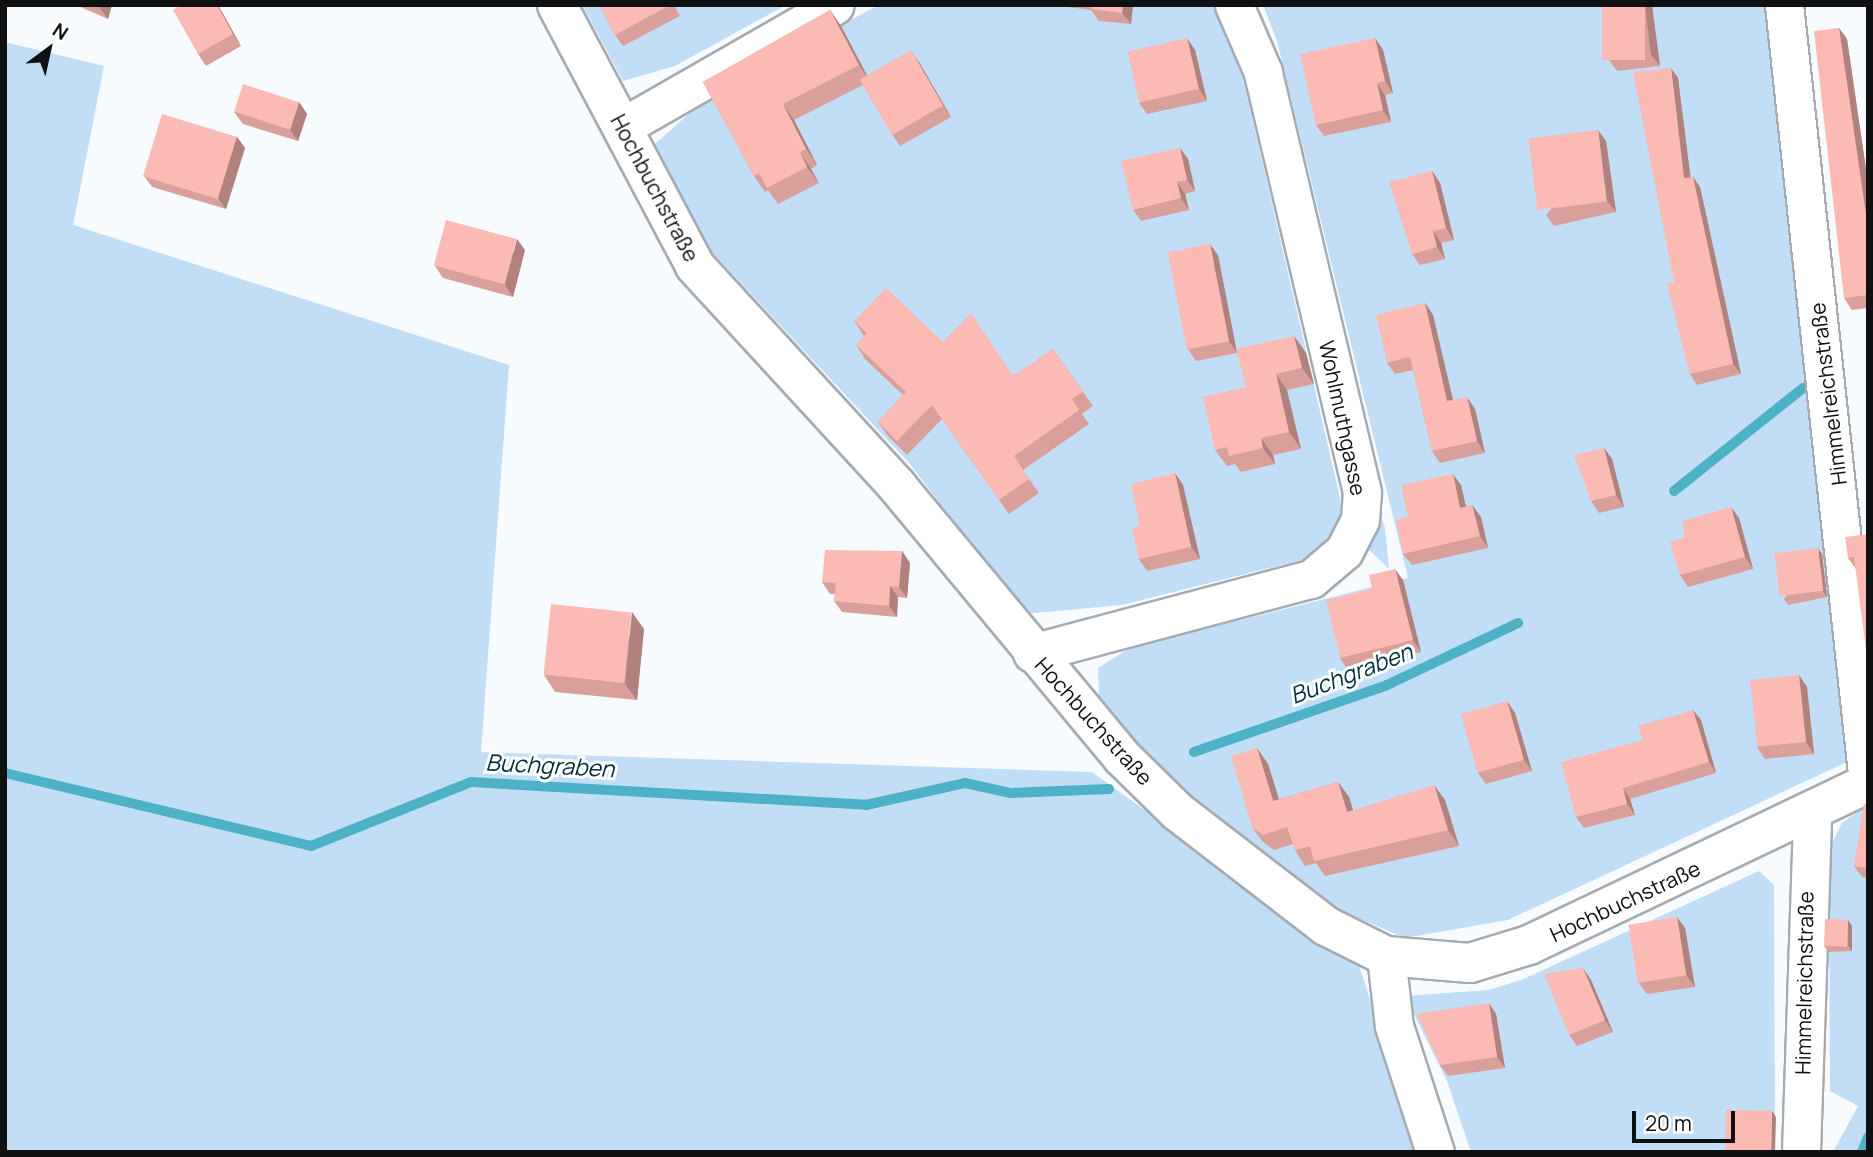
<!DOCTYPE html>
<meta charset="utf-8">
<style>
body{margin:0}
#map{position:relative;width:1873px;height:1157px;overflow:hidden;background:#f8fbfe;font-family:Manrope,sans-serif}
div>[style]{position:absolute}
.green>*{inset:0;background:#c2ddf6}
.stream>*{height:10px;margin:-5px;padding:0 5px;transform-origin:5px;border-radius:5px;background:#4db2c5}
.roads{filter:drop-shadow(2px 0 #a5abb2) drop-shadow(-2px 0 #a5abb2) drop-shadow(0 2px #a5abb2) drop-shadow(0 -2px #a5abb2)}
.minor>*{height:37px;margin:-18.5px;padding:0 18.5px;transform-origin:18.5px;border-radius:18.5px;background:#fff}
.tertiary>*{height:38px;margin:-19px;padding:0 19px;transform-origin:19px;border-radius:19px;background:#fff}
.wall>*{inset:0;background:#d9a09b}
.shaded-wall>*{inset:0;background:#b0827e}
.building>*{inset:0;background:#fcbab4;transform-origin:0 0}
span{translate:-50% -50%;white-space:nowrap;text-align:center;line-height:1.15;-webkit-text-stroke:6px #fff;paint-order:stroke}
.street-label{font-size:21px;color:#0e1012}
.water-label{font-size:23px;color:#003038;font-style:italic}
.frame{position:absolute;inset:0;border:7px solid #0e1012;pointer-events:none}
.north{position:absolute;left:14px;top:14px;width:70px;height:70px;-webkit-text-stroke:5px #fff;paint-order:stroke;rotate:33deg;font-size:19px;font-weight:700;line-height:28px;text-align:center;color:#0e1012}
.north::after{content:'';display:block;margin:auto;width:24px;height:32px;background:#0e1012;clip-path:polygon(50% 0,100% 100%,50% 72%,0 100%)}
.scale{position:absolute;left:1632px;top:1111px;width:103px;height:32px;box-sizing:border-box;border:4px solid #0e1012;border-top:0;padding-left:9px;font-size:21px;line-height:24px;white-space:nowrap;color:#0e1012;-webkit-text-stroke:5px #fff;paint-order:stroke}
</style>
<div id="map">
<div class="green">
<div style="clip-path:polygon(582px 5px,786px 5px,675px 66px,623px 81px)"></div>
<div style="clip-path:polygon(879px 5px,1213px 5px,1237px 52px,1343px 511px,1337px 532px,1313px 557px,1122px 605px,1024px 614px,910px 464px,709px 249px,655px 144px,712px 93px)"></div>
<div style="clip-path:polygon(1263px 5px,1764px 5px,1849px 761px,1508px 920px,1405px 938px,1342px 911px,1220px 821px,1152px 760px,1099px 701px,1098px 668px,1130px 648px,1408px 578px,1277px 41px)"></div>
<div style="clip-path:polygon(5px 42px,104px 66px,73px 225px,509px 365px,481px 752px,1092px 772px,1359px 965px,1419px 1152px,5px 1152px)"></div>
<div style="clip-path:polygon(1377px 504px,1385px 528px,1389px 569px,1363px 544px)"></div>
<div style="clip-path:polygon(1868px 805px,1868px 1152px,1833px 1152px,1858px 1106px,1830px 1091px,1829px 849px,1842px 823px)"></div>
<div style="clip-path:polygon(1759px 871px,1774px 885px,1775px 1152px,1471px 1152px,1447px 1081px,1405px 996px,1488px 990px,1521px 980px)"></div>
</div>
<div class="stream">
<div style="left:1674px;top:491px;width:165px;rotate:-38.6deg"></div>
<div style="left:1194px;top:752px;width:204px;rotate:-19.1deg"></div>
<div style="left:1387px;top:685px;width:145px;rotate:-25.3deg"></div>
<div style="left:5px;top:773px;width:315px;rotate:13.4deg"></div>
<div style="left:311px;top:846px;width:172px;rotate:-21.8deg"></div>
<div style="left:471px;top:782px;width:396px;rotate:3.3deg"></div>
<div style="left:866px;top:805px;width:101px;rotate:-12.5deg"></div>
<div style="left:965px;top:783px;width:46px;rotate:12.5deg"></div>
<div style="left:1010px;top:793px;width:99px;rotate:-2.3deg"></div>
<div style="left:1862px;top:1152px;width:16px;rotate:-68deg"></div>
</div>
<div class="roads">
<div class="minor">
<div style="left:1784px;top:5px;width:782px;rotate:83.83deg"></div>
<div style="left:622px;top:127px;width:245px;rotate:-29.8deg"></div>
<div style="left:1032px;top:653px;width:289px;rotate:-14.9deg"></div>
<div style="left:1311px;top:579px;width:43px;rotate:-40.3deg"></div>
<div style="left:1344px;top:551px;width:35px;rotate:-63deg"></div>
<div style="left:1360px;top:520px;width:28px;rotate:-86deg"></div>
<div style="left:1362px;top:492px;width:432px;rotate:-103.3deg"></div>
<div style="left:1263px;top:72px;width:73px;rotate:-113.4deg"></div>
<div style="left:1386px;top:956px;width:70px;rotate:83.5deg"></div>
<div style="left:1394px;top:1026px;width:133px;rotate:72deg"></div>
<div style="left:1801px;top:1152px;width:337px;rotate:-88.1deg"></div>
</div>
<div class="tertiary">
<div style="left:557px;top:5px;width:295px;rotate:62.1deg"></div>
<div style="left:695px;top:266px;width:299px;rotate:47.4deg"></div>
<div style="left:897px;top:486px;width:352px;rotate:50.3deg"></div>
<div style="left:1122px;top:757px;width:78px;rotate:44.5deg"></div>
<div style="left:1178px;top:812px;width:187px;rotate:37.6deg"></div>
<div style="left:1326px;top:926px;width:67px;rotate:26.6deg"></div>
<div style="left:1386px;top:956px;width:84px;rotate:4.8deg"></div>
<div style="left:1470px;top:963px;width:62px;rotate:-17deg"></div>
<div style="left:1529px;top:945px;width:376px;rotate:-25.5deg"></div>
</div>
</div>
<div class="wall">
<div style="clip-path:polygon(76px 5px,112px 5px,108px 19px)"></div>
<div style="clip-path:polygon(181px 5px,218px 5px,241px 46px,206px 66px,198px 54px)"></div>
<div style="clip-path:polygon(599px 5px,674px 5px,680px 16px,623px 46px,615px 35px)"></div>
<div style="clip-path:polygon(1052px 5px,1133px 5px,1131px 24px,1099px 21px,1091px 10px)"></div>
<div style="clip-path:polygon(1602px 5px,1652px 5px,1660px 66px,1617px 71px,1609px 60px)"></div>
<div style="clip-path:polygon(830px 10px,841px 26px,867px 76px,919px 62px,951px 117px,900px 146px,892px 134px,863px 85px,794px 120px,817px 165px,811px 169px,819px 183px,778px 204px,768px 190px,765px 192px,754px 176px,703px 82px)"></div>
<div style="clip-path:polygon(1839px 28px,1847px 39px,1868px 183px,1868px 308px,1852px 310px,1844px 298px)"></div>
<div style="clip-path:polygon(1375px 38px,1383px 50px,1393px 93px,1385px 95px,1391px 122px,1324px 136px,1316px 125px)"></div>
<div style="clip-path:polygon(1195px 50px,1207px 101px,1147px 114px,1139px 103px)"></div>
<div style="clip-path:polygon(1678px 78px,1690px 177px,1693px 177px,1700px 187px,1741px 374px,1697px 385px,1690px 374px,1674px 282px)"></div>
<div style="clip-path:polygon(299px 102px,307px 114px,298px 141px,243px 124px,234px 112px)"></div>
<div style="clip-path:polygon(237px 137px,245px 148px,226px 209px,152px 187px,144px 176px)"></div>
<div style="clip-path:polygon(1606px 141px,1616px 212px,1554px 226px,1546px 215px)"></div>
<div style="clip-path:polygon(1180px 148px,1188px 159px,1195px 191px,1185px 194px,1189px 210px,1141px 221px,1133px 210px)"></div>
<div style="clip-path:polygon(1432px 171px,1440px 183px,1454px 240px,1441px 243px,1445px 259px,1420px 265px,1412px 254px)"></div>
<div style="clip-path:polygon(525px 250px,513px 297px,443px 278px,435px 266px)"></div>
<div style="clip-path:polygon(1218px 255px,1237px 353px,1196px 361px,1188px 349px)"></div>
<div style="clip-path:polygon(1425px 303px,1433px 315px,1453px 400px,1475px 409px,1485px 453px,1440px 463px,1432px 451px,1413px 370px,1395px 374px,1387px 363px)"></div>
<div style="clip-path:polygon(854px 321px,943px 342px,1014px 376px,1053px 349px,1093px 406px,1082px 414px,1089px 424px,1023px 470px,1039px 493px,1009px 514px,942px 419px,907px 455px,888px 436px,878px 422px,903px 395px,865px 359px,856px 345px,864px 336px)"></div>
<div style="clip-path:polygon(1294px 336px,1306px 353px,1314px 384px,1287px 390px,1301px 449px,1273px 455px,1275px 464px,1241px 472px,1235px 464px,1227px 466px,1215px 450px,1246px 387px)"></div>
<div style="clip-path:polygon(1604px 448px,1612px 459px,1624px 507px,1599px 513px,1591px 501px)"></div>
<div style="clip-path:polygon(1175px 473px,1183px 485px,1200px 559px,1147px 571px,1139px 559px,1140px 526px)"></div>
<div style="clip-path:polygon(1461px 485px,1466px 507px,1481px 517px,1488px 548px,1412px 565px,1403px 554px,1408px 517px)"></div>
<div style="clip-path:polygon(1739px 518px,1753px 569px,1688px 587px,1680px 575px,1684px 538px)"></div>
<div style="clip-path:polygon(1868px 534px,1856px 569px,1848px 558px)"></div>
<div style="clip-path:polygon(902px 551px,910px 563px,907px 598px,898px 597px,897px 617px,842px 612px,834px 601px,835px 594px,830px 594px,822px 582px)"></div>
<div style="clip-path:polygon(1822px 554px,1827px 597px,1788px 605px,1784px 599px)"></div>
<div style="clip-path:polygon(1403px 580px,1421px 652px,1348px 670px,1340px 658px,1372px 589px)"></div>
<div style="clip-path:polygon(644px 629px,637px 700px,555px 692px,544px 675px)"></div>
<div style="clip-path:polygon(1799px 675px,1807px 687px,1814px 754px,1765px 759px,1757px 747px)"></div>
<div style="clip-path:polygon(1507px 701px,1515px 713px,1532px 771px,1486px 784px,1478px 773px)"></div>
<div style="clip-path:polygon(1693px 710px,1701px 720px,1716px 773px,1630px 799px,1635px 815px,1584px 828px,1576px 817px,1643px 740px)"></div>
<div style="clip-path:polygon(1257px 748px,1268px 764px,1279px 799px,1338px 782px,1349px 797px,1353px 810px,1445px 800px,1459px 846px,1325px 876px,1316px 863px,1305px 866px,1295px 850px,1293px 844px,1274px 850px,1263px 842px,1252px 827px)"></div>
<div style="clip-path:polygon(1868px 804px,1868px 878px,1862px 877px,1854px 866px)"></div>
<div style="clip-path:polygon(1852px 926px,1852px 951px,1829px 952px,1824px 946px)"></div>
<div style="clip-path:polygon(1685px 928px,1695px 987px,1647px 994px,1638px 982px)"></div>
<div style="clip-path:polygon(1583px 968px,1591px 980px,1613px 1032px,1577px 1046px,1569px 1035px)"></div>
<div style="clip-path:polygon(1496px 1014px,1505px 1068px,1448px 1076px,1440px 1065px)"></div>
</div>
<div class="shaded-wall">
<div style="clip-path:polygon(100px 5px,112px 5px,108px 19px,100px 8px)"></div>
<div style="clip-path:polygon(217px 5px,218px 5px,241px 46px,233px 34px)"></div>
<div style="clip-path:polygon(1123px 5px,1133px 5px,1131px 24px,1122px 13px)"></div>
<div style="clip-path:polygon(1645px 5px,1652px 5px,1660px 66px,1651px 55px)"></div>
<div style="clip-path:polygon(830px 10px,841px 26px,870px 81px,859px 65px)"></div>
<div style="clip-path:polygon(1839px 28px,1847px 39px,1868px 183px,1868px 229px)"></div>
<div style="clip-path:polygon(1187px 38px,1195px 50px,1207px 101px,1199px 89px)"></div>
<div style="clip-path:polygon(1375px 38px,1383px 50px,1393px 93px,1385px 81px)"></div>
<div style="clip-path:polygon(911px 50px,919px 62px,951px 117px,943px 105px)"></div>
<div style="clip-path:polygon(1671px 68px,1678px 78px,1692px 189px,1684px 178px)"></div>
<div style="clip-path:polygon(1377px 83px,1385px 95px,1391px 122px,1383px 110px)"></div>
<div style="clip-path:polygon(299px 102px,307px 114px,298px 141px,290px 130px)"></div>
<div style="clip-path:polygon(783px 104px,794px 120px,817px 165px,806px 149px)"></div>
<div style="clip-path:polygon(1598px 130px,1606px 141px,1616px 212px,1607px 201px)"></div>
<div style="clip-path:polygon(237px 137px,245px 148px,226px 209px,218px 198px)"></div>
<div style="clip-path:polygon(1180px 148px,1188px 159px,1195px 191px,1187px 180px)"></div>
<div style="clip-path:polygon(800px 152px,811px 169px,819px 183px,807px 167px)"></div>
<div style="clip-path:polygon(1432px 171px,1440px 183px,1454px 240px,1446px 228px)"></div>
<div style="clip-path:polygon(1693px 177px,1700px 187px,1741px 374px,1733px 364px)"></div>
<div style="clip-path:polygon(1177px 182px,1185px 194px,1189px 210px,1181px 198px)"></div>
<div style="clip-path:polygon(1433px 231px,1441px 243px,1445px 259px,1437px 247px)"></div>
<div style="clip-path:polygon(517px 239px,525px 250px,513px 297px,505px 285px)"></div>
<div style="clip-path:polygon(1210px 244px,1218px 255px,1237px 353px,1229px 341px)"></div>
<div style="clip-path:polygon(1425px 303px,1433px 315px,1456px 413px,1447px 401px)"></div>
<div style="clip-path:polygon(1294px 336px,1306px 353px,1314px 384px,1302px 368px)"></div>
<div style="clip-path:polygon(1276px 374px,1287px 390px,1301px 449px,1289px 432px)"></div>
<div style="clip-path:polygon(1467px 397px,1475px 409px,1485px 453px,1477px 441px)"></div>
<div style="clip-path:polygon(1261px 438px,1273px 455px,1275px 464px,1263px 448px)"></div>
<div style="clip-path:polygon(1604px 448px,1612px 459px,1624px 507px,1616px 495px)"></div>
<div style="clip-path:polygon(1175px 473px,1183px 485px,1200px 559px,1191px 547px)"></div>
<div style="clip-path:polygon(1453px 474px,1461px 485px,1469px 520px,1460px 508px)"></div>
<div style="clip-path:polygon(1472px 505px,1481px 517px,1488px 548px,1480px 536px)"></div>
<div style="clip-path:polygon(1731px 507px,1739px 518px,1753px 569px,1745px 557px)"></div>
<div style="clip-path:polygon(1818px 548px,1822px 554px,1827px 597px,1823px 591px)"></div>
<div style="clip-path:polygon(902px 551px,910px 563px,907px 598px,899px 587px)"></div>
<div style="clip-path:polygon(1395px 569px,1403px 580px,1421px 652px,1413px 640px)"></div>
<div style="clip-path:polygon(890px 586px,898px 597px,897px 617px,889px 606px)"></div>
<div style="clip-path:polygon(632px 612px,644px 629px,637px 700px,625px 684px)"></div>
<div style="clip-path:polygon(1799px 675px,1807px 687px,1814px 754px,1806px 742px)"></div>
<div style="clip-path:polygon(1507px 701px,1515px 713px,1532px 771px,1524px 760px)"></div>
<div style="clip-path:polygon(1693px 710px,1701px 720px,1716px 773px,1709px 762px)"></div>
<div style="clip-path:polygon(1257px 748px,1268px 764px,1284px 816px,1273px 801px)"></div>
<div style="clip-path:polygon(1338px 782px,1349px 797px,1358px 827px,1347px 812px)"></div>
<div style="clip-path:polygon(1434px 785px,1445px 800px,1459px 846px,1448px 830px)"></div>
<div style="clip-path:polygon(1623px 788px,1630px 799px,1635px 815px,1627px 804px)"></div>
<div style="clip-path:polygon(1677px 917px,1685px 928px,1695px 987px,1686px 975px)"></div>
<div style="clip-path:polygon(1848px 920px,1852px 926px,1852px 951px,1848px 945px)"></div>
<div style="clip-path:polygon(1583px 968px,1591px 980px,1613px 1032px,1605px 1020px)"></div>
<div style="clip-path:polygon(1489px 1003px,1496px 1014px,1505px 1068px,1497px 1057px)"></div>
<div style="clip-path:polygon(1772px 1111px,1776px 1117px,1775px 1152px,1771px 1152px)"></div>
</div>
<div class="building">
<div style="clip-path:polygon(181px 5px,217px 5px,233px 34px,198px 54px,173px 10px)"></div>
<div style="clip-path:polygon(599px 5px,670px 5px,615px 35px)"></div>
<div style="clip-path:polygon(1091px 5px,1123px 5px,1122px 13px,1091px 9px)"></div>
<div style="left:1602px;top:5px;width:43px;height:55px"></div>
<div style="clip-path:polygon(830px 10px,859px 65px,783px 104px,806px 149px,800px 152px,807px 167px,767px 188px,759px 173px,754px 176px,703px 82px)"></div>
<div style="clip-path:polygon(1839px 28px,1868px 229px,1868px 295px,1844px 298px,1814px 31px)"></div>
<div style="left:1187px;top:38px;width:52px;height:61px;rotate:77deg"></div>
<div style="clip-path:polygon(1375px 38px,1385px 81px,1377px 83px,1383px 110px,1316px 125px,1300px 54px)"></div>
<div style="left:911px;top:50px;width:64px;height:59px;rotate:60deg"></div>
<div style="clip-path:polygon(1671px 68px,1684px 178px,1693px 177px,1733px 364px,1690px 374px,1667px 284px,1674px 282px,1633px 72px)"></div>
<div style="left:243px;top:84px;width:59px;height:29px;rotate:18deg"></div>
<div style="left:162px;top:114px;width:78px;height:65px;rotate:17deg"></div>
<div style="left:1598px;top:130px;width:72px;height:70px;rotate:83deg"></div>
<div style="clip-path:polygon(1180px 148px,1187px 180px,1177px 182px,1181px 198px,1133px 210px,1121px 161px)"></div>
<div style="clip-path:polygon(1432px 171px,1446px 228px,1433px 231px,1437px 247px,1412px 254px,1389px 182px)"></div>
<div style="left:446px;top:220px;width:73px;height:47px;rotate:15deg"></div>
<div style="left:1210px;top:244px;width:99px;height:43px;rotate:79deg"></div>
<div style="clip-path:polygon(886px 288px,943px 342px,971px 313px,1013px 376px,1053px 349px,1083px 392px,1072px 399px,1079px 410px,1014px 456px,1029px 479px,999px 500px,932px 405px,897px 441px,878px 422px,906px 392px,856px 345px,867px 333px,854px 321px)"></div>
<div style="clip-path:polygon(1425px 303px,1447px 401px,1467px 397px,1477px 441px,1432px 451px,1410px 357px,1387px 363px,1376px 315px)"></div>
<div style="clip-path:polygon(1294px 336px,1302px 368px,1276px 374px,1289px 432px,1261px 438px,1263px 448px,1229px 456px,1227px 447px,1215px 450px,1203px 397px,1246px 387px,1236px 349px)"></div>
<div style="clip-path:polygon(1604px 448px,1616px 495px,1591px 501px,1574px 455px)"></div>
<div style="clip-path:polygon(1175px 473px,1191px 547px,1139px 559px,1132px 528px,1140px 526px,1131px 484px)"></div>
<div style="clip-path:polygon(1453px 474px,1460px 508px,1472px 505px,1480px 536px,1403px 554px,1396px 520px,1408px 517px,1401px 485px)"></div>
<div style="clip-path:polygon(1731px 507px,1745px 557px,1680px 575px,1670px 542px,1684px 538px,1683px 521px)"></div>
<div style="clip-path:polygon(1868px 534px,1868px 665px,1854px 557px,1848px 558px,1845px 537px)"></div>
<div style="left:1818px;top:548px;width:43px;height:44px;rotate:83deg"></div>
<div style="clip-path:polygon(825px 550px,902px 551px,899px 587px,890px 586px,889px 606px,834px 601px,836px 583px,822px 582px)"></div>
<div style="clip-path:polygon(1395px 569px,1413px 640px,1340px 658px,1326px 600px,1372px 589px,1369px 575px)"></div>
<div style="left:551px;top:604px;width:81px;height:71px;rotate:6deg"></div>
<div style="left:1799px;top:675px;width:67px;height:49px;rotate:84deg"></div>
<div style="left:1507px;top:701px;width:61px;height:48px;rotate:74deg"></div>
<div style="clip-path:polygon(1693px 710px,1709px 762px,1623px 788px,1627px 804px,1576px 817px,1561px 762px,1643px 740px,1638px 726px)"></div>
<div style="clip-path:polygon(1257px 748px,1273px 801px,1338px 782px,1347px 812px,1434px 785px,1448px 830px,1314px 861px,1310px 846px,1295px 850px,1287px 827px,1263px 835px,1252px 827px,1231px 756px)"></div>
<div style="clip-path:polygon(1864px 804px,1868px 804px,1868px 868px,1854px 866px)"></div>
<div style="left:1677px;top:917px;width:59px;height:49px;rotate:81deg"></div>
<div style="left:1825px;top:919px;width:23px;height:27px;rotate:2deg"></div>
<div style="clip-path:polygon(1583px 968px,1605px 1020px,1569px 1035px,1544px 974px)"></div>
<div style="clip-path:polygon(1489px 1003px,1497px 1057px,1440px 1065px,1417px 1014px)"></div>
<div style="left:1726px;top:1110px;width:46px;height:42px;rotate:1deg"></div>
</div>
<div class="street-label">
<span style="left:655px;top:188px;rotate:62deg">Hochbuchstraße</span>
<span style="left:1828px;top:394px;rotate:-97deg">Himmelreichstraße</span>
<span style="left:1343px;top:418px;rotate:78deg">Wohlmuthgasse</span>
<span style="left:1094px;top:721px;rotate:48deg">Hochbuchstraße</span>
<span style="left:1625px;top:901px;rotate:-25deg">Hochbuchstraße</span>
<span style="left:1804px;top:983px;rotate:-89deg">Himmelreichstraße</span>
</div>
<div class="water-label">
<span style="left:1351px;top:673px;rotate:-21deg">Buchgraben</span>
<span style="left:550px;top:765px;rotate:3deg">Buchgraben</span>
</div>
<div class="frame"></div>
<div class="north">N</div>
<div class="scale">20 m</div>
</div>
